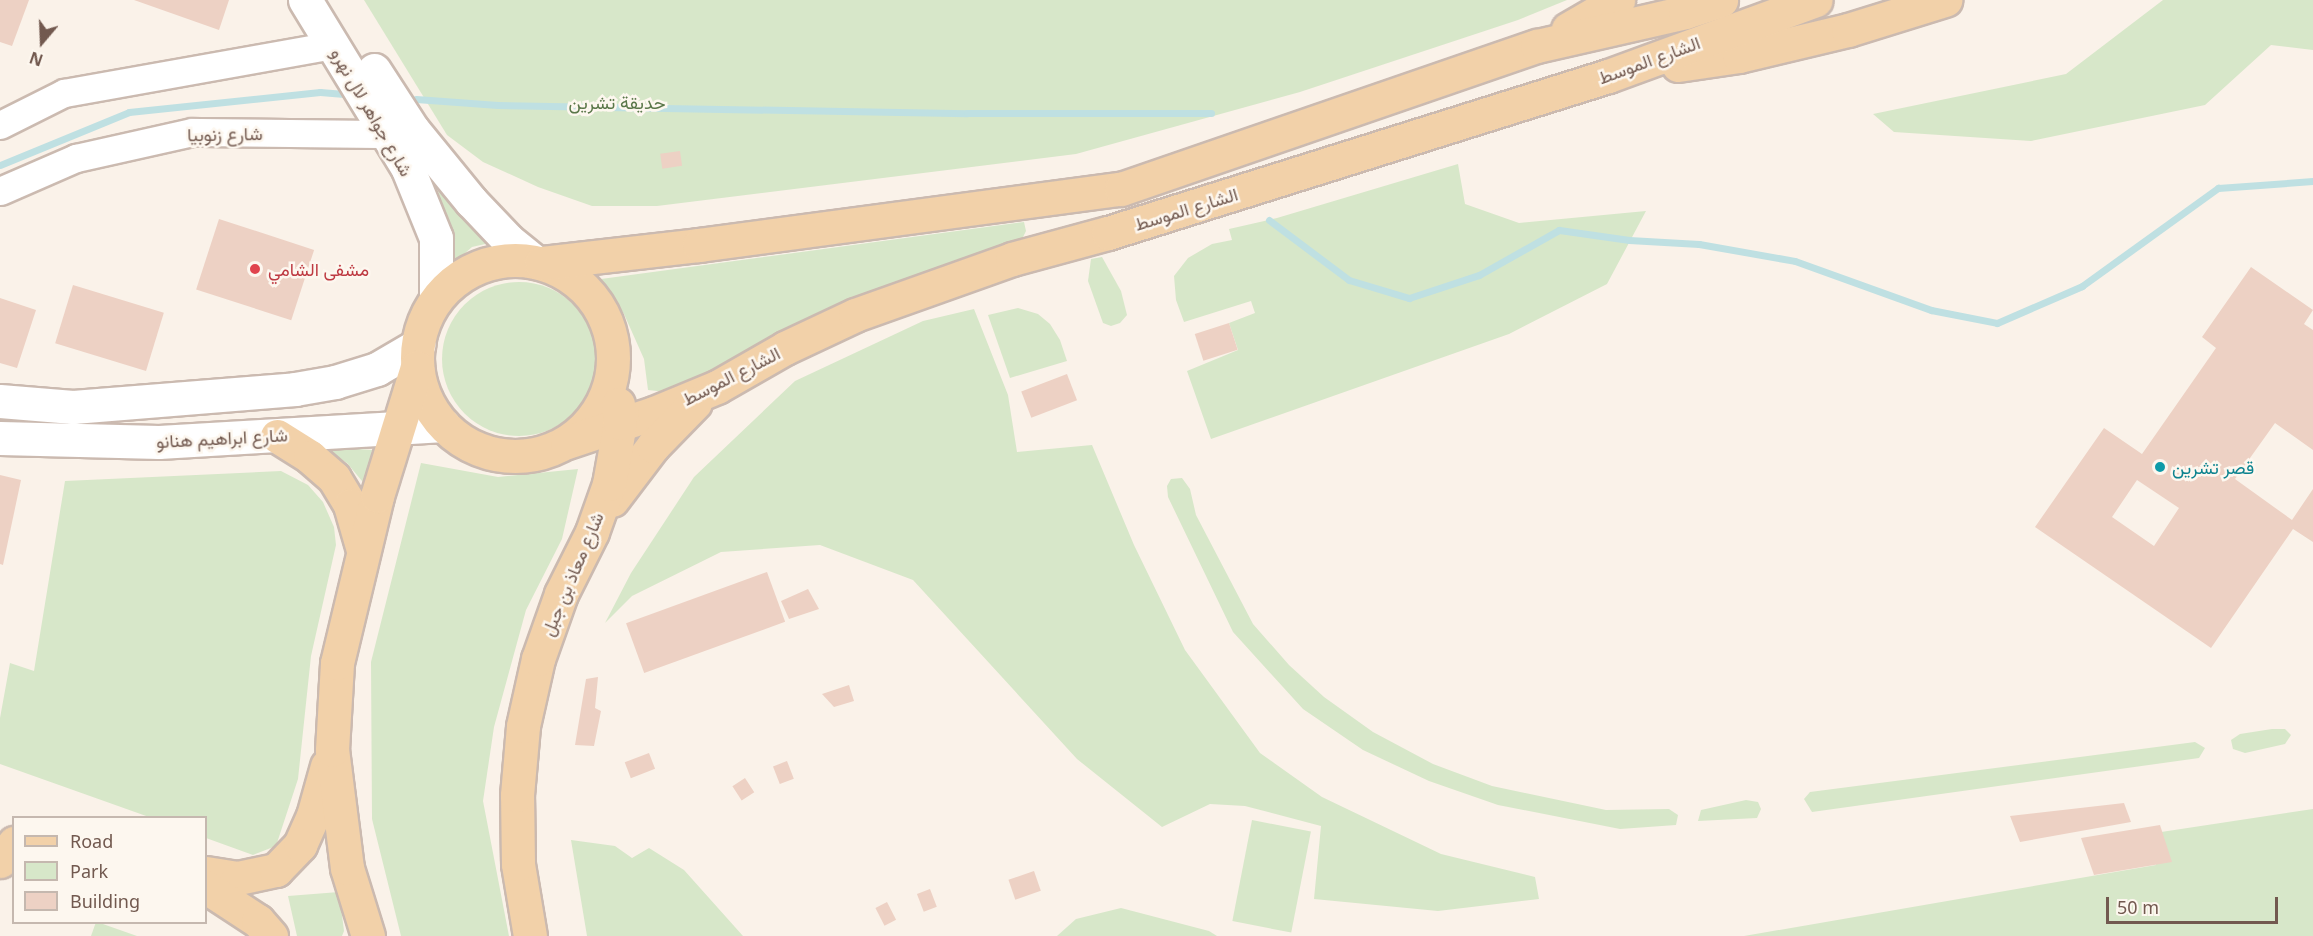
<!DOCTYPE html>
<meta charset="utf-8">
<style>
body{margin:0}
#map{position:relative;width:2313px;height:936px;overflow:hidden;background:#faf2e9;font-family:"Noto Sans",Vazirmatn,sans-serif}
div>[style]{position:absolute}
.green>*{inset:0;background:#d7e7c9;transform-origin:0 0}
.round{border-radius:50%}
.stream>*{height:7px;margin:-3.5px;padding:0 3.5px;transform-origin:3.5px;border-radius:3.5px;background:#bfe0e2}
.building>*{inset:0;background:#edd1c4;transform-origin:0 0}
.roads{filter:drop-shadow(2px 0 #cbbab0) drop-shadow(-2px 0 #cbbab0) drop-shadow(0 2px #cbbab0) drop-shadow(0 -2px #cbbab0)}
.minor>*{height:27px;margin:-13.5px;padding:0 13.5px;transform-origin:13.5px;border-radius:13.5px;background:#fff}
.secondary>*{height:33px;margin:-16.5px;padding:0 16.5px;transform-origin:16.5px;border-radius:16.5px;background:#fff}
.primary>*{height:33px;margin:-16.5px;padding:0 16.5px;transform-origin:16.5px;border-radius:16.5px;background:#f2d1a9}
.primary>.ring{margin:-16.5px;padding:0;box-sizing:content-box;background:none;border:33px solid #f2d1a9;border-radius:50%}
.dots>*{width:16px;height:16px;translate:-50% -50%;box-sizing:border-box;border:3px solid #fdf7ef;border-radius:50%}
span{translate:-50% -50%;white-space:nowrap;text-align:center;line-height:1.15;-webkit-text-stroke:5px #fdf7ef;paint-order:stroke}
.street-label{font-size:18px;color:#72594f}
.park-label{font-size:18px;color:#5a7749}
.health-label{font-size:18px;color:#be3a42}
.left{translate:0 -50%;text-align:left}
.culture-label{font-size:18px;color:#0d838f}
.legend{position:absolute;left:12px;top:816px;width:195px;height:108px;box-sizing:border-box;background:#fdf7ef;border:2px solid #c5b8af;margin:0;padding:8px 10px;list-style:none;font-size:18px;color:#72594f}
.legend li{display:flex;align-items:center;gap:12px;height:30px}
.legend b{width:30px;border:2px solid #c5b8af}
.north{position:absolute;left:12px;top:12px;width:60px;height:60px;-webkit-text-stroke:4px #fdf7ef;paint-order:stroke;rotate:199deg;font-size:16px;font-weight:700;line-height:24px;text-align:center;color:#72594f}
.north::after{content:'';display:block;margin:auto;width:21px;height:27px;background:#72594f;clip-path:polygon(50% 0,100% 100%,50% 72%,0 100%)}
.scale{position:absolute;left:2106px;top:897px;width:172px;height:27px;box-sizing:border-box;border:3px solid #72594f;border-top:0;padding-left:8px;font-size:18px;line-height:21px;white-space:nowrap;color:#72594f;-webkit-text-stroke:4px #fdf7ef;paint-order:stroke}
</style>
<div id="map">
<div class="green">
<div style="clip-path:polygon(364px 0,1567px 0,1518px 20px,1300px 92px,1076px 154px,657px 206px,592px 206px,538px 187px,483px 162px,447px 135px)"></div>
<div style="clip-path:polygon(2163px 0,2313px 0,2313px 50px,2271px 45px,2205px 105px,2031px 141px,1894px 132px,1873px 114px,2066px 74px)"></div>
<div style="clip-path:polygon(1458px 164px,1465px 204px,1519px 223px,1646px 211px,1607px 284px,1509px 334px,1211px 439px,1187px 371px,1238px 350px,1229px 323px,1255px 313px,1251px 301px,1184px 322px,1176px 300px,1174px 276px,1188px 258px,1212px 244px,1232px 240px,1229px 229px,1277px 218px)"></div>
<div style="clip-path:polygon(437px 187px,494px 242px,472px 247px,455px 262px)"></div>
<div style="clip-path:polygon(1024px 222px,1026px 231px,1021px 241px,666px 392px,648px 390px,644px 359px,624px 314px,601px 279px)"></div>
<div style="clip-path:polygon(1102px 257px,1121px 291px,1127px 315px,1120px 323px,1111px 326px,1103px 323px,1088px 281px,1091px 259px)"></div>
<div class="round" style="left:442px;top:282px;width:154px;height:154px"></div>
<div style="clip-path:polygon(1018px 308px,1038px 314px,1050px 324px,1060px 340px,1067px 361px,1010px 378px,988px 315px)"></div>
<div style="clip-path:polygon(974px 309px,1008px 395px,1017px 452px,1092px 445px,1134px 545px,1185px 650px,1260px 753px,1322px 797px,1441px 854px,1535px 877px,1539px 899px,1438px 911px,1314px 899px,1321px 826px,1245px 806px,1210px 804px,1162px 827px,1077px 759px,913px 580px,820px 545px,721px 552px,632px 596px,605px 623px,631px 573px,694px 477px,795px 381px,923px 321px)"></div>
<div style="clip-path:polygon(318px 446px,372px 450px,367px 487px,347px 463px)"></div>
<div style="clip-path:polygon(421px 463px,498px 477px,578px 469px,562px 539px,526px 610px,494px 727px,483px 801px,509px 936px,401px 936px,372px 819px,371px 662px)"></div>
<div style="clip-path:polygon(281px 471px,308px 485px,323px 502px,334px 527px,336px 545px,311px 656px,298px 779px,276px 846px,253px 855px,206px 838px,206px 818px,149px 817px,0 764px,0 718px,10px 663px,34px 671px,65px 481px)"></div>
<div style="clip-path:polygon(1182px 478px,1190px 489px,1196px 515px,1253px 624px,1289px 665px,1324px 697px,1373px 732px,1433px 764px,1492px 786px,1606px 810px,1669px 809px,1678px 815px,1676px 825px,1620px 829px,1498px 805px,1429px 781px,1363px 750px,1303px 709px,1233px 632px,1168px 497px,1167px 486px,1171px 479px)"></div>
<div style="clip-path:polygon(2272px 729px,2285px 729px,2291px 735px,2285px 744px,2245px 753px,2233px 749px,2231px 740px,2240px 734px)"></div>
<div style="clip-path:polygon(2195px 742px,2205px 748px,2199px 758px,1812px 812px,1804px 799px,1810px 792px)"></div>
<div style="clip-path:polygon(1746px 800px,1758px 802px,1761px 809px,1757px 818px,1698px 821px,1701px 810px)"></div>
<div style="clip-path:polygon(2313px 809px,2313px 936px,1744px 936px,2156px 865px,2148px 834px)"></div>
<div style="left:1252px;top:820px;width:60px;height:103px;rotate:11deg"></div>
<div style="clip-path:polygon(571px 840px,615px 846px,632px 858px,649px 848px,684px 870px,743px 936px,587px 936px)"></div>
<div style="clip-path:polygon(339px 892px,344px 931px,342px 936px,297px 936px,288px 896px)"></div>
<div style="clip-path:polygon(1121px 908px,1209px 931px,1217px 936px,1057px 936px,1076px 919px)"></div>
<div style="clip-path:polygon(96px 922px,100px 923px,137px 936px,91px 936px)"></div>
</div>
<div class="stream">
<div style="left:416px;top:99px;width:82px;rotate:4.2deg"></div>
<div style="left:498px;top:105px;width:469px;rotate:1deg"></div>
<div style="left:967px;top:113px;width:244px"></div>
<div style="left:0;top:165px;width:139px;rotate:-22.3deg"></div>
<div style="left:129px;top:112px;width:192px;rotate:-6deg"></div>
<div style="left:320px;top:92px;width:24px;rotate:5deg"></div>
<div style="left:1269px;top:220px;width:100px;rotate:36.9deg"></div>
<div style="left:1349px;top:280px;width:63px;rotate:16.7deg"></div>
<div style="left:1409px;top:298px;width:74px;rotate:-18.2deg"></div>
<div style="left:1479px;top:275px;width:92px;rotate:-29.4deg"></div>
<div style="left:1559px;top:230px;width:71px;rotate:8.1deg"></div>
<div style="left:1629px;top:240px;width:70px;rotate:3.3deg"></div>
<div style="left:1699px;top:244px;width:97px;rotate:10deg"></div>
<div style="left:1795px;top:261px;width:145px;rotate:19.8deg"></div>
<div style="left:1931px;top:310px;width:67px;rotate:11.1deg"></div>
<div style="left:1997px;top:323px;width:93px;rotate:-23.5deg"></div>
<div style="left:2082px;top:286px;width:168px;rotate:-35.8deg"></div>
<div style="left:2218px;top:188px;width:95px;rotate:-4.2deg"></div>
</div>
<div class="building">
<div style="clip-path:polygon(0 0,29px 0,12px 46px,0 42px)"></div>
<div style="clip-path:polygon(134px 0,229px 0,219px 30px)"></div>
<div style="left:680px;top:151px;width:15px;height:20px;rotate:82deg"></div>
<div style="left:219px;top:219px;width:100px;height:74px;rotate:18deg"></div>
<div style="clip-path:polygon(evenodd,2251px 267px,2313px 310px,2304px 324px,2313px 330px,2313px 450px,2275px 423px,2235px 479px,2292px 520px,2313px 489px,2313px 542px,2293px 529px,2211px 648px,2035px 527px,2104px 428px,2142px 454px,2216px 348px,2202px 337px,2251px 267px,2137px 480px,2179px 508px,2154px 546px,2112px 517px,2137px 480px)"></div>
<div style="left:73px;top:285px;width:95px;height:61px;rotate:17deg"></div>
<div style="clip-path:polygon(0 298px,36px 310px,17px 368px,0 363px)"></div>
<div style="left:1229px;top:323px;width:28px;height:36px;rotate:72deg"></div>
<div style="left:1067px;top:374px;width:28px;height:49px;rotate:69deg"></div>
<div style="clip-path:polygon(0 475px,21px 480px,3px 565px,0 564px)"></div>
<div style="left:767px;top:572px;width:53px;height:150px;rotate:70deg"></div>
<div style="clip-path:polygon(808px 589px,819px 609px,789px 619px,781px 601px)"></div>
<div style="clip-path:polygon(598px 677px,595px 708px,601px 711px,594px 746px,575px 745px,586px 679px)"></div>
<div style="clip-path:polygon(849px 685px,854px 701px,834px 707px,822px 694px)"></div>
<div style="left:649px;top:753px;width:17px;height:26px;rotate:69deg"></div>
<div style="left:787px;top:761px;width:19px;height:15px;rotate:69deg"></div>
<div style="left:745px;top:778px;width:17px;height:15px;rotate:57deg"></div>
<div style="clip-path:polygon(2124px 803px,2131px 822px,2020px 842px,2010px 816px)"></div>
<div style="clip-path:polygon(2160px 825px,2172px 862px,2094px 875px,2081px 838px)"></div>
<div style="left:1034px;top:871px;width:21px;height:27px;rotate:71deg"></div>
<div style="left:930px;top:889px;width:19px;height:14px;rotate:69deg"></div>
<div style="left:887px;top:902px;width:20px;height:13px;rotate:63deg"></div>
</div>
<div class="roads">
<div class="minor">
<div style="left:0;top:125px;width:72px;rotate:-26.6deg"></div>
<div style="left:64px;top:93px;width:274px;rotate:-10.1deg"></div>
<div style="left:0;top:191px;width:83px;rotate:-23.5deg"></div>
<div style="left:76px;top:158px;width:119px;rotate:-12.6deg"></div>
<div style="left:192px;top:132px;width:195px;rotate:0.6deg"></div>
</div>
<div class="secondary">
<div style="left:305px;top:0;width:198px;rotate:58.6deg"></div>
<div style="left:408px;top:169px;width:74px;rotate:67.9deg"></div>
<div style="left:436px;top:238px;width:61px;rotate:90deg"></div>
<div style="left:374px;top:70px;width:72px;rotate:57deg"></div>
<div style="left:413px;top:130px;width:92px;rotate:50.8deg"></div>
<div style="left:471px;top:201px;width:54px;rotate:46.5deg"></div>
<div style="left:508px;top:240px;width:33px;rotate:39deg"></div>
<div style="left:0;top:401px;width:73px;rotate:4.7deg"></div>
<div style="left:73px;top:407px;width:223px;rotate:-4.6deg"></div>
<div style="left:295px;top:389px;width:41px;rotate:-9.9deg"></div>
<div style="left:335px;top:382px;width:44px;rotate:-17.2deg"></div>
<div style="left:377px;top:369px;width:48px;rotate:-30.3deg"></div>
<div style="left:0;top:438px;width:159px;rotate:1.4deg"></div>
<div style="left:159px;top:442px;width:285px;rotate:-3.4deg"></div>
</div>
<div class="primary">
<div style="left:1568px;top:29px;width:58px;rotate:-30.1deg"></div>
<div style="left:1678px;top:65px;width:62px;rotate:-8.4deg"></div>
<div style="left:1739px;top:56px;width:112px;rotate:-13.4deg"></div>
<div style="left:1848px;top:30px;width:102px;rotate:-17.2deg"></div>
<div class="ring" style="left:417px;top:260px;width:163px;height:163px"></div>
<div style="left:541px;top:263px;width:159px;rotate:-6.5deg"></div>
<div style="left:699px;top:245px;width:426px;rotate:-7.6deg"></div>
<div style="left:1121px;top:189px;width:440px;rotate:-19deg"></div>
<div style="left:1537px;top:46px;width:152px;rotate:-12.9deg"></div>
<div style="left:1685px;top:12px;width:38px;rotate:-18deg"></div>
<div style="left:277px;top:436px;width:39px;rotate:32deg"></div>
<div style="left:310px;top:457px;width:32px;rotate:41deg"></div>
<div style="left:334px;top:478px;width:31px;rotate:59deg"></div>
<div style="left:350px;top:505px;width:47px;rotate:73.9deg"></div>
<div style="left:567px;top:442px;width:92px;rotate:-18.4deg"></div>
<div style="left:654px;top:413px;width:68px;rotate:-22.4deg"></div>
<div style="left:717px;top:387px;width:78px;rotate:-29.8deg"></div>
<div style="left:785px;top:348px;width:77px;rotate:-25.2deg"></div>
<div style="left:855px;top:315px;width:167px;rotate:-19.6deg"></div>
<div style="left:1012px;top:259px;width:99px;rotate:-15.2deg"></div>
<div style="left:1108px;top:233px;width:524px;rotate:-17.43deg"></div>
<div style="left:1608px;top:76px;width:221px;rotate:-20.1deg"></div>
<div style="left:612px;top:500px;width:68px;rotate:-52.8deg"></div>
<div style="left:653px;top:446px;width:60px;rotate:-45.7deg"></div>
<div style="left:0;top:861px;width:23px;rotate:-52deg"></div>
<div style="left:206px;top:873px;width:32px;rotate:9deg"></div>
<div style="left:238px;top:878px;width:39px;rotate:-12deg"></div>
<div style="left:276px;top:870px;width:35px;rotate:-46deg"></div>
<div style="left:300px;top:845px;width:32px;rotate:-66deg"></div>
<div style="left:313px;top:816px;width:52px;rotate:-74.4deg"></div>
<div style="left:206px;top:887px;width:62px;rotate:33.2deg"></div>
<div style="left:258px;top:921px;width:20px;rotate:49deg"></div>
<div style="left:368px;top:936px;width:71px;rotate:-107.2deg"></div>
<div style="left:347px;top:868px;width:119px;rotate:-97.2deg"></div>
<div style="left:332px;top:750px;width:87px;rotate:-86.7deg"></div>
<div style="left:337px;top:663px;width:172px;rotate:-76.5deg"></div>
<div style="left:377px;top:496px;width:135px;rotate:-72.8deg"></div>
<div style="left:530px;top:936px;width:73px;rotate:-99.5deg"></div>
<div style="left:518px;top:864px;width:69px;rotate:-90.8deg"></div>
<div style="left:517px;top:795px;width:69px;rotate:-85deg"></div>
<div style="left:523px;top:726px;width:69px;rotate:-77.4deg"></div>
<div style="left:538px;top:659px;width:69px;rotate:-70.5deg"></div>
<div style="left:561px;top:594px;width:69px;rotate:-63.4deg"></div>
<div style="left:592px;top:532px;width:51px;rotate:-70.5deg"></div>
<div style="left:609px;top:484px;width:62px;rotate:-79.8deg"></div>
<div style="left:620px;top:423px;width:19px;rotate:-96deg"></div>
</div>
</div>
<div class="dots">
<div style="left:255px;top:269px;background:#e0444e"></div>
<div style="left:2160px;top:467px;background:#0f9aa8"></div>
</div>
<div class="street-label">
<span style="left:1649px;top:60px;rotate:-20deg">الشارع الموسط</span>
<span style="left:372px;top:112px;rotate:60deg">شارع جواهر لال نهرو</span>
<span style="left:225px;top:134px;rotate:-1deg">شارع زنوبيا</span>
<span style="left:1186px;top:209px;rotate:-17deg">الشارع الموسط</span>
<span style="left:731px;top:376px;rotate:-27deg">الشارع الموسط</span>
<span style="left:222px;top:438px;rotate:-3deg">شارع ابراهيم هنانو</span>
<span style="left:572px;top:574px;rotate:-67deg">شارع معاذ بن جبل</span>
</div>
<div class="park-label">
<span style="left:617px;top:102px">حديقة تشرين</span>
</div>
<div class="health-label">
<span class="left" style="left:268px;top:269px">مشفى الشامي</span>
</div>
<div class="culture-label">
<span class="left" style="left:2172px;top:467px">قصر تشرين</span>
</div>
<ul class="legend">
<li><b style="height:8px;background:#f2d1a9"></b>Road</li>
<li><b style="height:16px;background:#d7e7c9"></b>Park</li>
<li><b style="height:16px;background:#edd1c4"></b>Building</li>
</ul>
<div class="north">N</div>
<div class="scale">50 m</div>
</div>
